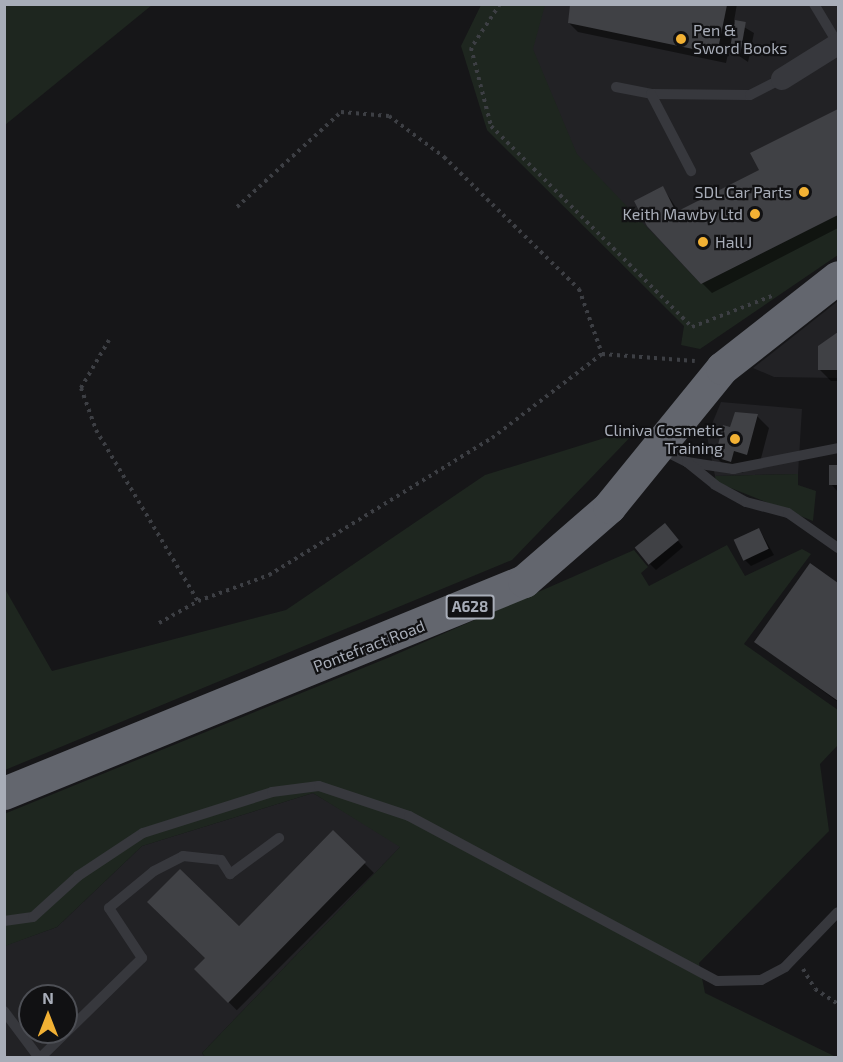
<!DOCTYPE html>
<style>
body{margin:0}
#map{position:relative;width:843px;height:1062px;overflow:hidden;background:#161618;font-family:"Exo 2",sans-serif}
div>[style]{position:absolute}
.built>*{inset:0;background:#222225}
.green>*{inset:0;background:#1e261f}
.shadow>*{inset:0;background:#0007;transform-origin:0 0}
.building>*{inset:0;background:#404145;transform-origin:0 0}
.path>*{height:4px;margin-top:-2px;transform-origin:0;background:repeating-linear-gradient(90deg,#3d3f44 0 3px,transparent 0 7.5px)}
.lane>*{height:10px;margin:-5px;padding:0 5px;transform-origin:5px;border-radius:5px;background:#37383d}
.street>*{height:22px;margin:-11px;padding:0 11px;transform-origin:11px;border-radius:11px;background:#37383d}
.highway>*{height:33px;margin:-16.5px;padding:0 16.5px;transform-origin:16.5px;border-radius:16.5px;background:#63666e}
.dots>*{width:16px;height:16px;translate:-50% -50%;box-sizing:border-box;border:3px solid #111113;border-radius:50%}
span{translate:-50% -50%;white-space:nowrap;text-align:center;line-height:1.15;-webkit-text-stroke:4.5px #111113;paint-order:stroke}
.shield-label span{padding:2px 4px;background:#111113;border:2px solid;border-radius:4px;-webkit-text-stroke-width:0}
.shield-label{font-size:15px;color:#a8adb8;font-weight:700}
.poi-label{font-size:16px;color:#a8adb8}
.left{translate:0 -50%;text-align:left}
.right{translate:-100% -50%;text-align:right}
.street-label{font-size:16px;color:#a8adb8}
.frame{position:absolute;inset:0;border:6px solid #a8adb8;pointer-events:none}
.north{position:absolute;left:18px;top:984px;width:60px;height:60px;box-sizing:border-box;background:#111113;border:2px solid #4d4f55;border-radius:50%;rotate:0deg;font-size:16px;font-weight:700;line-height:24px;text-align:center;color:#a8adb8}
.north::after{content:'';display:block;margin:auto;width:21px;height:27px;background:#f2b134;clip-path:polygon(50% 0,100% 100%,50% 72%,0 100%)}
</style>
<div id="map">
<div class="built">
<div style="clip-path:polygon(541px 5px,838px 5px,838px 247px,717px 310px,561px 158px,505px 53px)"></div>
<div style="clip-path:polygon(838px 301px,838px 378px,774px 377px,753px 368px)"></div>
<div style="clip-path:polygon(721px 402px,802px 409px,798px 474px,715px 476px,707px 436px)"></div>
<div style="clip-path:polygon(evenodd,313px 793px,401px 846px,202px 1053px,205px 1057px,5px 1057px,4px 946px,57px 927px,142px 846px,313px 793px,30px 996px,66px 996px,66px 1032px,30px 1032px,30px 996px)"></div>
</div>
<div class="green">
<div style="clip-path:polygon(5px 4px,152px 4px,152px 5px,5px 125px)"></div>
<div style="clip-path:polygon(481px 5px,545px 5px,533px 49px,577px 154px,701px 284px,838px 215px,838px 255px,700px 349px,681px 345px,684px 326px,487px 130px,461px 46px)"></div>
<div style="clip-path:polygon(640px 427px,512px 560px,5px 770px,5px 589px,52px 671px,286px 610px,485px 475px)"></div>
<div style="clip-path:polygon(798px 474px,798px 485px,816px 491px,813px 521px,716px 482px,715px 476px)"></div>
<div style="clip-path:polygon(727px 545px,745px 576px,802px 549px,811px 554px,744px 644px,838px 710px,838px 745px,820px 764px,829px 831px,699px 963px,705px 993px,836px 1057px,205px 1057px,202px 1053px,400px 847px,313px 793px,142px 846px,57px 927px,5px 946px,4px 814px,390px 657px,634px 550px,648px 567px,641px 573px,649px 586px)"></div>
</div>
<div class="shadow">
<div style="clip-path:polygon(572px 4px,737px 4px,734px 21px,754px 33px,748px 62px,729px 49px,726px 63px,578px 32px,569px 23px)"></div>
<div style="clip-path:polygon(838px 111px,838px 228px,712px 293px,702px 283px,663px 188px,679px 212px,761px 171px,752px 154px)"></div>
<div style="clip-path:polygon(838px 333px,838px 381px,831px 381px,819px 369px,820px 347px)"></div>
<div style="clip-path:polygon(757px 416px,769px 428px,759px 466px,746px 462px,743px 473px,728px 469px,716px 457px,731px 429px)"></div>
<div style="clip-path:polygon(830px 467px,838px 467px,838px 492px,831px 484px)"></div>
<div style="clip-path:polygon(759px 529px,774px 555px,751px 566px,745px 560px)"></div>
<div style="clip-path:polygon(670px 531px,683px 547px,656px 570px,650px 564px)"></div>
<div style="clip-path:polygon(811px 565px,838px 584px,838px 702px,756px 642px)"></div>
<div style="left:333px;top:832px;width:58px;height:194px;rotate:45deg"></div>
</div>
<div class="building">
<div style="clip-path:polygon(570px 5px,727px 5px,717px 54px,568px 23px)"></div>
<div style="left:735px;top:20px;width:11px;height:32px;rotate:10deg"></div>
<div style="clip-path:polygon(838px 109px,838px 215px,701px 284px,647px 226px,634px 201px,663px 186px,676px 212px,759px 170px,750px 153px)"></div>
<div style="clip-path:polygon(838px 332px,838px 370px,818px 370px,818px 346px)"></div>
<div style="clip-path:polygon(735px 412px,758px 414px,747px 455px,734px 451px,731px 462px,715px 457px,723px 425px,730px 427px)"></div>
<div style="left:829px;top:465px;width:9px;height:20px"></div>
<div style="left:665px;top:523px;width:22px;height:39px;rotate:51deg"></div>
<div style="left:759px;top:528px;width:23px;height:28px;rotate:65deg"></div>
<div style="clip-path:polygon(810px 563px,838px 583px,838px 701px,754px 642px)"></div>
<div style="clip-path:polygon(333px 830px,366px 862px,228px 1003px,194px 969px,205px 958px,147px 902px,180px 869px,239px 926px)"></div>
</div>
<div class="path">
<div style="left:500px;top:4px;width:53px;rotate:123.4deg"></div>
<div style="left:471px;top:48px;width:81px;rotate:75.6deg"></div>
<div style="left:491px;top:126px;width:284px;rotate:45deg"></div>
<div style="left:692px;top:327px;width:86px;rotate:-21.2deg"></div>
<div style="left:237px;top:207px;width:141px;rotate:-42.4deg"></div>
<div style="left:341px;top:112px;width:48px;rotate:4.8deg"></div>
<div style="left:389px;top:116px;width:69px;rotate:36.7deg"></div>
<div style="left:444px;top:157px;width:189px;rotate:44.4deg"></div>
<div style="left:579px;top:289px;width:69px;rotate:70.5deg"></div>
<div style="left:602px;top:354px;width:93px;rotate:4.3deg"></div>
<div style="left:109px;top:340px;width:56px;rotate:120.3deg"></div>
<div style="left:81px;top:388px;width:45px;rotate:70.3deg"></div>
<div style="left:96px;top:430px;width:199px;rotate:59.2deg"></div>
<div style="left:159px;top:623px;width:45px;rotate:-29.4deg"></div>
<div style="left:198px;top:601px;width:76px;rotate:-20.1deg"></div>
<div style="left:269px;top:575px;width:262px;rotate:-31.6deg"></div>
<div style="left:492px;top:438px;width:138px;rotate:-37.4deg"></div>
<div style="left:803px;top:969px;width:23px;rotate:59deg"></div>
<div style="left:815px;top:989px;width:27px;rotate:33deg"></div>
</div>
<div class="lane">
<div style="left:814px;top:4px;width:47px;rotate:59deg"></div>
<div style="left:616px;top:87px;width:36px;rotate:11deg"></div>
<div style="left:651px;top:94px;width:99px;rotate:0.6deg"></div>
<div style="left:750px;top:95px;width:36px;rotate:-27deg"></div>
<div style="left:651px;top:94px;width:87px;rotate:62.5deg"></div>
<div style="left:661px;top:449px;width:29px;rotate:27deg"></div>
<div style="left:687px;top:462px;width:47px;rotate:8.7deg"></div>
<div style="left:733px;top:469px;width:107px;rotate:-11.3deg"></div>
<div style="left:687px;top:462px;width:36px;rotate:39deg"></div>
<div style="left:715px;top:485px;width:35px;rotate:29deg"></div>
<div style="left:746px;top:502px;width:43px;rotate:14.7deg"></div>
<div style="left:788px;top:513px;width:61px;rotate:35deg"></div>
<div style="left:4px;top:921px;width:29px;rotate:-8deg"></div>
<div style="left:33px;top:917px;width:61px;rotate:-42.3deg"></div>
<div style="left:78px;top:876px;width:78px;rotate:-33.5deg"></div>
<div style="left:143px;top:833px;width:135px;rotate:-17.6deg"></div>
<div style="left:272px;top:792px;width:47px;rotate:-7.3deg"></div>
<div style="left:319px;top:786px;width:95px;rotate:18.4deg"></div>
<div style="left:409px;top:816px;width:349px;rotate:28.2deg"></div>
<div style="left:717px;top:981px;width:44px;rotate:-1.3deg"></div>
<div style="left:761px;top:980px;width:27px;rotate:-28deg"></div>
<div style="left:785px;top:967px;width:76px;rotate:-46.1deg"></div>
<div style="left:4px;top:1011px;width:59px;rotate:53.3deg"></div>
<div style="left:40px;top:1058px;width:143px;rotate:-44.4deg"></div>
<div style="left:142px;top:958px;width:60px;rotate:-123.4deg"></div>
<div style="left:109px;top:908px;width:58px;rotate:-39.4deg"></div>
<div style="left:154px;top:871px;width:33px;rotate:-27deg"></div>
<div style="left:183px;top:856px;width:38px;rotate:6deg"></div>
<div style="left:221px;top:860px;width:17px;rotate:57deg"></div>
<div style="left:230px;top:874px;width:61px;rotate:-36.3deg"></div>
</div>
<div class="street">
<div style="left:782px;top:79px;width:66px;rotate:-32deg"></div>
</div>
<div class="highway">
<div style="left:4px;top:793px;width:562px;rotate:-22.18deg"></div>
<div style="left:524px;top:581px;width:113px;rotate:-41deg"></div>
<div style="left:609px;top:507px;width:179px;rotate:-50.9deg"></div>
<div style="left:722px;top:368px;width:147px;rotate:-38.1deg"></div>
</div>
<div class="dots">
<div style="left:681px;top:39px;background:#f2b134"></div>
<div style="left:804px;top:192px;background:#f2b134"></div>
<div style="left:755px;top:214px;background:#f2b134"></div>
<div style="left:703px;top:242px;background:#f2b134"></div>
<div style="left:735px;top:439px;background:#f2b134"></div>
</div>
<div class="shield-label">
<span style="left:470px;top:607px">A628</span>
</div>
<div class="poi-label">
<span class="left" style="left:693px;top:39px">Pen &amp;<br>Sword Books</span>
<span class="right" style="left:792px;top:192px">SDL Car Parts</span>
<span class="right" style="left:743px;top:214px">Keith Mawby Ltd</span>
<span class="left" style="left:715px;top:242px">Hall J</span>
<span class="right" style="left:723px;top:439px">Cliniva Cosmetic<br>Training</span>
</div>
<div class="street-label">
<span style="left:369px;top:646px;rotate:-21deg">Pontefract Road</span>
</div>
<div class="frame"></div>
<div class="north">N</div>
</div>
